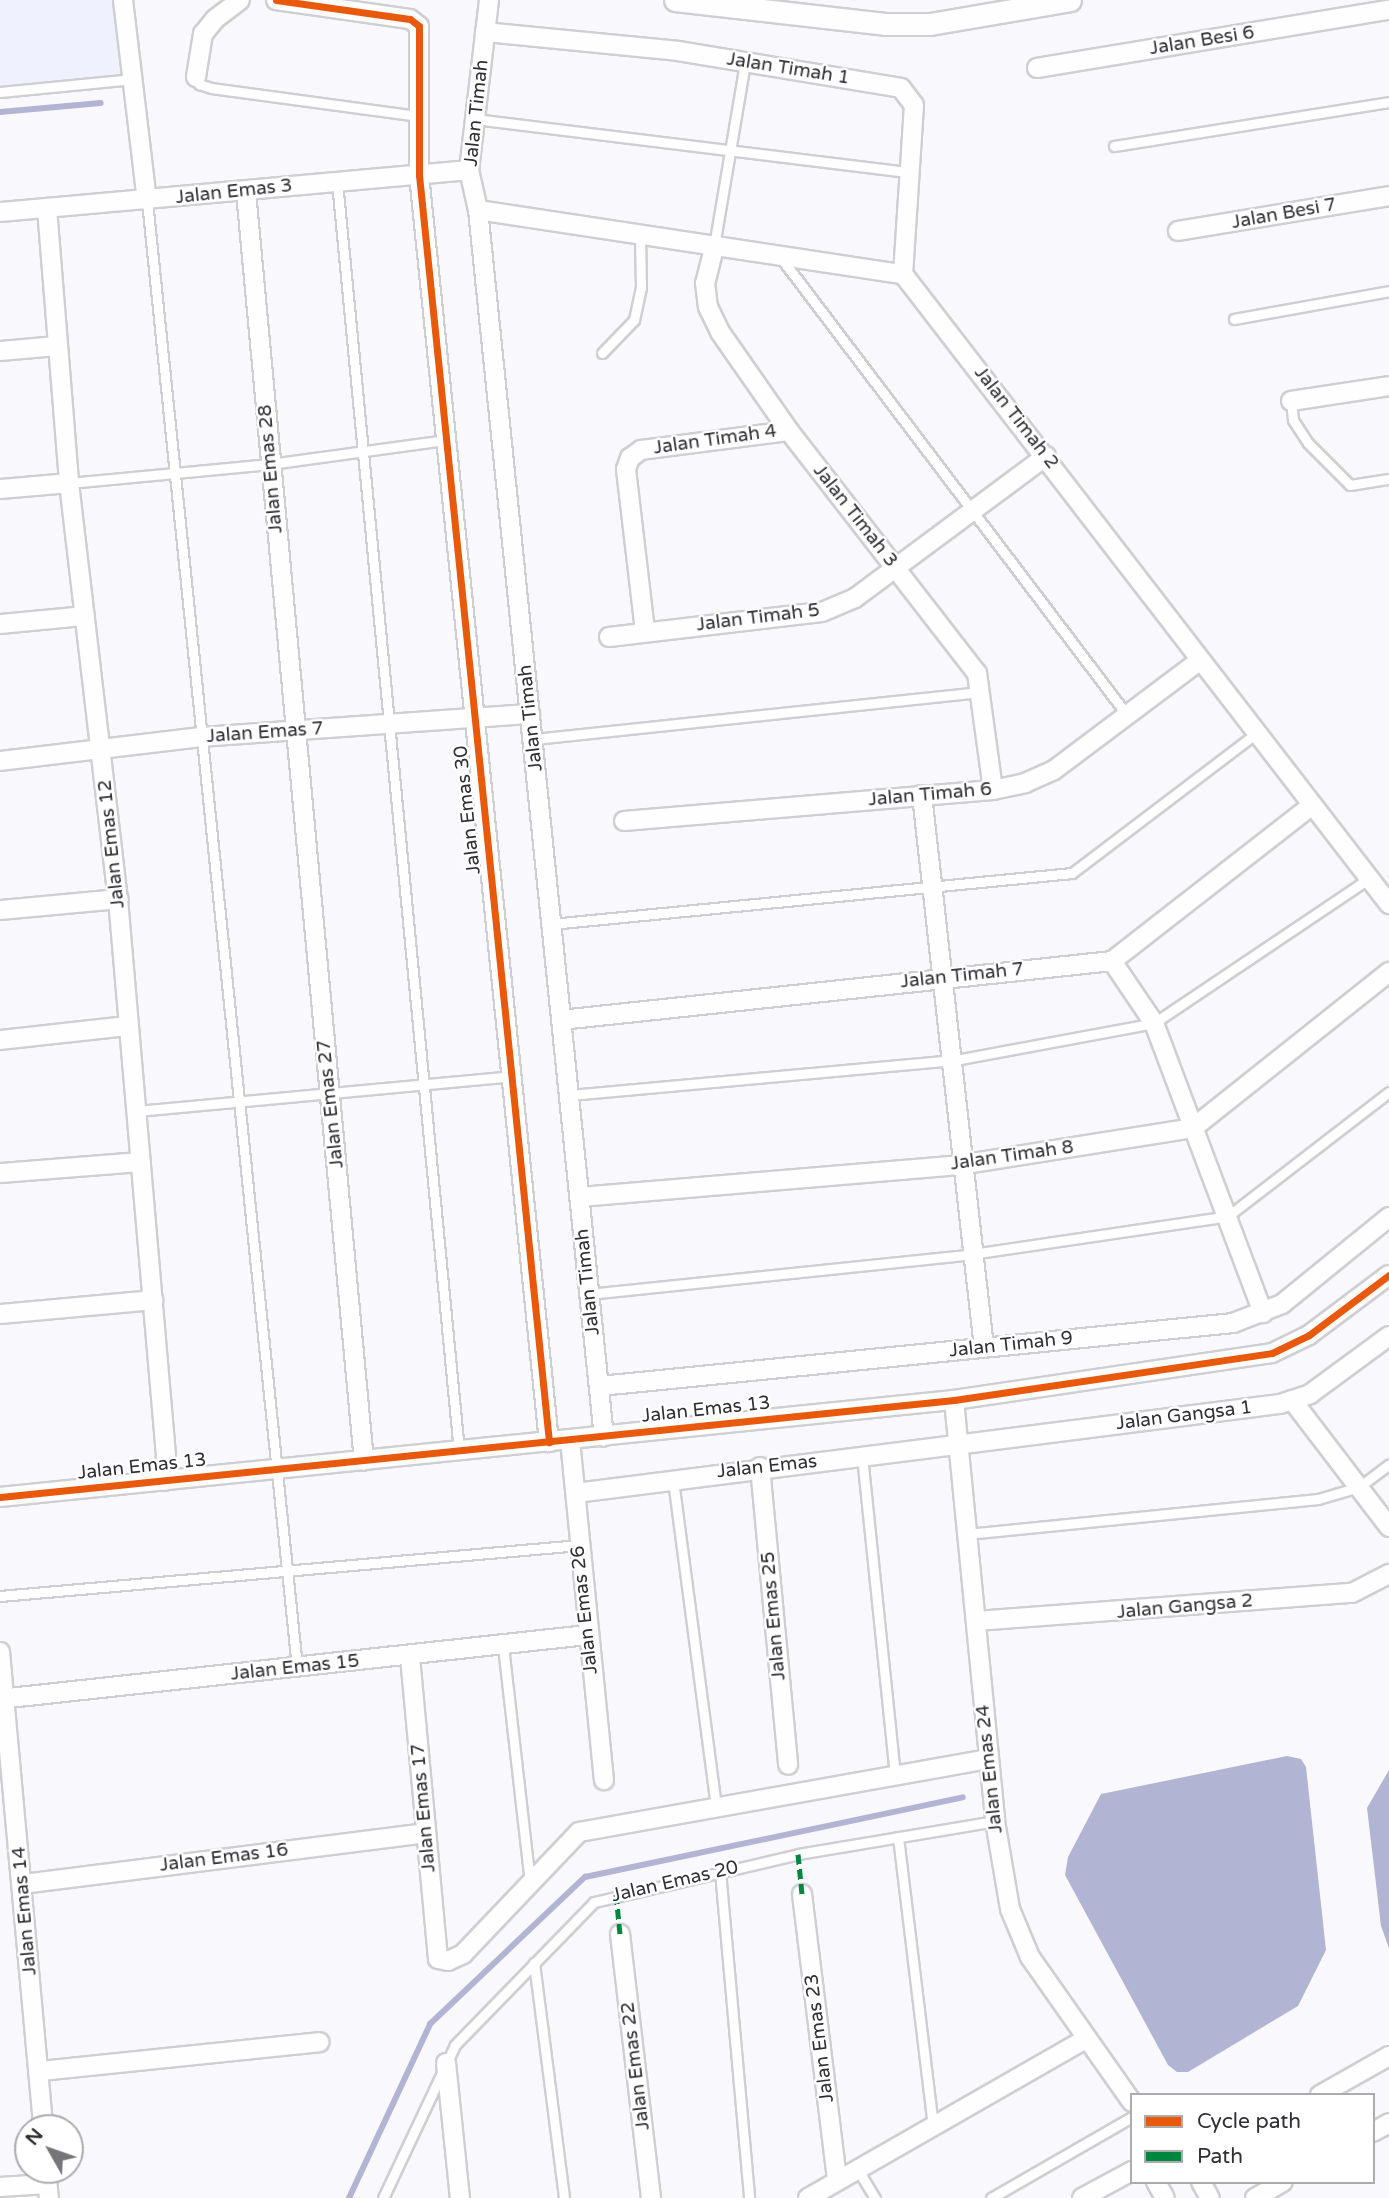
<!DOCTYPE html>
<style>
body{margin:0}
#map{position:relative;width:1389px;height:2198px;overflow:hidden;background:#f9f9fd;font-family:"Varela Round",sans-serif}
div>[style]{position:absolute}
.built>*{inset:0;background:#f0f1fe}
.water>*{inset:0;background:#b2b4d4}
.stream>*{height:6px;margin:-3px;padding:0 3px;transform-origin:3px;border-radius:3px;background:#b2b4d4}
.roads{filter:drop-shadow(2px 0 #cfcfd3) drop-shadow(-2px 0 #cfcfd3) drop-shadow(0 2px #cfcfd3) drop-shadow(0 -2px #cfcfd3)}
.service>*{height:9px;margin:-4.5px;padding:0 4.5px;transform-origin:4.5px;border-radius:4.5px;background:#fefeff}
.minor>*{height:18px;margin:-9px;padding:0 9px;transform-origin:9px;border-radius:9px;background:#fefeff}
.tertiary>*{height:21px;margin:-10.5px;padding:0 10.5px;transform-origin:10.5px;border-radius:10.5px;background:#fefeff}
.quiet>*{height:5px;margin-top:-2.5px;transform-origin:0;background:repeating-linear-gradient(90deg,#00873e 0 10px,transparent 0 15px)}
.cycleway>*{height:7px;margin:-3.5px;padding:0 3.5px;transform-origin:3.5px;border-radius:3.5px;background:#e8590c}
span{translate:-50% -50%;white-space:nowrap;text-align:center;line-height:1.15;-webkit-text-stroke:5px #fff;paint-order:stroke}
.street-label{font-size:19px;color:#2f2f34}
.legend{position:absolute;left:1130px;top:2093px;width:245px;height:91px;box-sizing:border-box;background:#fff;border:2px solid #acacae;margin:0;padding:9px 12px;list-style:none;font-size:21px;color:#2f2f34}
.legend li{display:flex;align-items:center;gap:14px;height:35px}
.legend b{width:35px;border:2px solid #acacae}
.north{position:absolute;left:14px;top:2114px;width:70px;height:70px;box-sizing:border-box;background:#fff;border:2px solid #acacae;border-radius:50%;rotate:310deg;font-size:19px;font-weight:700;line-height:28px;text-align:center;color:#2f2f34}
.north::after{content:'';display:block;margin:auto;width:24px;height:32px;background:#76767a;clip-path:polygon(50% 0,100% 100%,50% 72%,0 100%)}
</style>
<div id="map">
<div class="built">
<div style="clip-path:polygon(0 0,116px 0,124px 76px,0 89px)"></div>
</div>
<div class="water">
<div style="clip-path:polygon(1287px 1756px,1301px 1759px,1306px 1767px,1326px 1950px,1298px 2006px,1188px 2072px,1177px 2072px,1168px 2065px,1065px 1875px,1068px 1857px,1101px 1794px)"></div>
<div style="clip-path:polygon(1389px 1770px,1389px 1948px,1381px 1926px,1367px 1808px)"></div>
</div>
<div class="stream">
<div style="left:0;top:112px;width:101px;rotate:-5.1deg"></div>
<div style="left:349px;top:2198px;width:192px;rotate:-65deg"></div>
<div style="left:430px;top:2024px;width:214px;rotate:-43.5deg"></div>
<div style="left:585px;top:1877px;width:386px;rotate:-11.9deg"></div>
</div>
<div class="roads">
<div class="service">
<div style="left:196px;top:77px;width:8px;rotate:67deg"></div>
<div style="left:199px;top:84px;width:13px;rotate:18deg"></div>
<div style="left:211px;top:88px;width:210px;rotate:7.7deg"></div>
<div style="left:0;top:92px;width:134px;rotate:-5.6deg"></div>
<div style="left:475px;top:119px;width:437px;rotate:7deg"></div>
<div style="left:1114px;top:146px;width:278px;rotate:-9.1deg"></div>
<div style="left:337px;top:182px;width:1276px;rotate:84.51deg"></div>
<div style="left:147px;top:201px;width:1475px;rotate:84.16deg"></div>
<div style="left:714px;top:246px;width:187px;rotate:-80.4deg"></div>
<div style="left:781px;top:258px;width:573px;rotate:52.87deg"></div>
<div style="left:1234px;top:319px;width:158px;rotate:-10.2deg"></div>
<div style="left:602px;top:353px;width:46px;rotate:-45.9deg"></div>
<div style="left:634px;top:320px;width:33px;rotate:-78deg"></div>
<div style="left:641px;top:288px;width:53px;rotate:-91.1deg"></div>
<div style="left:1291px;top:401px;width:19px;rotate:84deg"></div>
<div style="left:1293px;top:420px;width:27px;rotate:57deg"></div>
<div style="left:1308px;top:443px;width:59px;rotate:45deg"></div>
<div style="left:1350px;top:485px;width:39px;rotate:-9deg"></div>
<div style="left:69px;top:483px;width:202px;rotate:-5.4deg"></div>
<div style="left:270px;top:464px;width:178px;rotate:-7.8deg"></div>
<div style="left:534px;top:739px;width:449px;rotate:-6deg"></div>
<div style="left:551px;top:924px;width:523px;rotate:-5.59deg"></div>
<div style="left:1072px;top:873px;width:230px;rotate:-37.2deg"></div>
<div style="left:569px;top:1095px;width:388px;rotate:-5.2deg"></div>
<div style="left:955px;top:1060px;width:202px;rotate:-10.5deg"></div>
<div style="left:1154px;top:1023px;width:258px;rotate:-33.9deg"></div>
<div style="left:136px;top:1111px;width:378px;rotate:-5.3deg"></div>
<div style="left:588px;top:1294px;width:386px;rotate:-5.9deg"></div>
<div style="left:972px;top:1254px;width:259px;rotate:-8.4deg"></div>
<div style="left:1228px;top:1216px;width:203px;rotate:-37.6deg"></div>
<div style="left:862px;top:1456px;width:320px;rotate:84.1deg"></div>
<div style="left:673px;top:1480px;width:331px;rotate:82.5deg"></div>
<div style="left:967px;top:1534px;width:353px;rotate:-5.7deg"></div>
<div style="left:1318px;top:1499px;width:43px;rotate:-16.3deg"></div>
<div style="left:1359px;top:1487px;width:38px;rotate:-37deg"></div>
<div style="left:0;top:1596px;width:581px;rotate:-5.03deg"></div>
<div style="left:503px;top:1646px;width:238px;rotate:83.5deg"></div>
<div style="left:898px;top:1837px;width:292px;rotate:83.1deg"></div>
<div style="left:720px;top:1871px;width:328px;rotate:84.9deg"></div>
<div style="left:534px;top:1963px;width:237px;rotate:82.7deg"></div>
<div style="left:858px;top:2170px;width:33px;rotate:59deg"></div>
<div style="left:383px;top:2198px;width:169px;rotate:-64.8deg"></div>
<div style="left:455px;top:2045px;width:199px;rotate:-45.8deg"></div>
<div style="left:594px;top:1902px;width:210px;rotate:-13.2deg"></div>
<div style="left:798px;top:1854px;width:200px;rotate:-9.5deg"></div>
<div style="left:991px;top:2198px;width:163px;rotate:-29.9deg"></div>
</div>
<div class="minor">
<div style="left:123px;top:0;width:202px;rotate:83.2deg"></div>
<div style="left:276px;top:0;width:135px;rotate:8.1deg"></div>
<div style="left:410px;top:19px;width:11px;rotate:38deg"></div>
<div style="left:419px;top:26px;width:149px;rotate:90deg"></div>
<div style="left:419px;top:175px;width:1274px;rotate:84.14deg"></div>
<div style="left:489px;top:0;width:171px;rotate:96.7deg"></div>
<div style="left:469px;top:170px;width:41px;rotate:77.3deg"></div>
<div style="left:478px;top:210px;width:1233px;rotate:84.14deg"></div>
<div style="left:485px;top:32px;width:194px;rotate:5.6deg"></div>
<div style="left:678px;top:51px;width:226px;rotate:9.4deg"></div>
<div style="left:901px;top:88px;width:21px;rotate:53deg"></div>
<div style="left:914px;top:105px;width:169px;rotate:93.7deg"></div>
<div style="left:1037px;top:68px;width:357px;rotate:-9.4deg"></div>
<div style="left:196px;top:77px;width:44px;rotate:-80.8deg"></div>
<div style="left:203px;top:34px;width:19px;rotate:-51deg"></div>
<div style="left:215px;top:19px;width:31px;rotate:-37deg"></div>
<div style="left:246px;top:192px;width:1274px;rotate:84.69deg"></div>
<div style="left:47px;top:208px;width:276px;rotate:85.4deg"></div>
<div style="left:69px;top:483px;width:419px;rotate:83.3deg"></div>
<div style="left:118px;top:899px;width:558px;rotate:85.07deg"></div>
<div style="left:166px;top:1455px;width:26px;rotate:94deg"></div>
<div style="left:478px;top:210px;width:430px;rotate:8.6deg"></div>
<div style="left:903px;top:274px;width:796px;rotate:52.35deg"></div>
<div style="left:0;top:212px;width:471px;rotate:-5.1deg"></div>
<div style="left:1178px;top:231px;width:214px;rotate:-9.4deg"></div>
<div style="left:714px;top:248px;width:36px;rotate:104deg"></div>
<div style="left:705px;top:283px;width:24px;rotate:83deg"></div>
<div style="left:708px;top:307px;width:28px;rotate:64deg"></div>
<div style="left:720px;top:332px;width:121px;rotate:55.1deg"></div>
<div style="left:789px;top:431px;width:306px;rotate:52.2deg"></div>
<div style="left:977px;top:673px;width:118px;rotate:82.2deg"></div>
<div style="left:0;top:351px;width:56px;rotate:-5.1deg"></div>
<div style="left:1291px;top:401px;width:99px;rotate:-8.7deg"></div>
<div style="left:0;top:489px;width:69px;rotate:-5deg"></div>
<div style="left:0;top:624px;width:85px;rotate:-5.4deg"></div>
<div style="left:645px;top:631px;width:163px;rotate:-96.7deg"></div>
<div style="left:626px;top:469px;width:12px;rotate:-70deg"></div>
<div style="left:630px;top:458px;width:14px;rotate:-36deg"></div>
<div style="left:641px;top:450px;width:149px;rotate:-7.3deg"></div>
<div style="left:609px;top:637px;width:214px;rotate:-6.7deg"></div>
<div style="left:822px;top:612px;width:36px;rotate:-23deg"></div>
<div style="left:855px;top:598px;width:238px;rotate:-36.6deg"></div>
<div style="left:0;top:761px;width:202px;rotate:-6.8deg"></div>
<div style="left:201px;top:737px;width:330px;rotate:-4deg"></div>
<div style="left:922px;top:795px;width:556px;rotate:83.6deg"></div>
<div style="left:624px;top:821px;width:370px;rotate:-4.8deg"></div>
<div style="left:993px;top:790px;width:33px;rotate:-12deg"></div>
<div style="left:1025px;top:783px;width:32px;rotate:-24deg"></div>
<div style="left:1054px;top:770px;width:180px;rotate:-36.9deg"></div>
<div style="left:0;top:910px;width:119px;rotate:-5.3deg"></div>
<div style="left:1112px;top:961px;width:75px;rotate:55.9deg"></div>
<div style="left:1154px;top:1023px;width:310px;rotate:69.4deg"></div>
<div style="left:561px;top:1020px;width:554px;rotate:-6.11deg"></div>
<div style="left:1112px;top:961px;width:252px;rotate:-37.9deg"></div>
<div style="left:0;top:1040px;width:128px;rotate:-6.3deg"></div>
<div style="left:0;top:1173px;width:141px;rotate:-4.5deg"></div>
<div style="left:580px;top:1197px;width:381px;rotate:-4.8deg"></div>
<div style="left:960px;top:1165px;width:236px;rotate:-9deg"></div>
<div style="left:1193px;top:1128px;width:251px;rotate:-38.5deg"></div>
<div style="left:0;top:1314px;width:154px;rotate:-5.2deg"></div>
<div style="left:600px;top:1386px;width:636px;rotate:-5.68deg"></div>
<div style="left:1233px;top:1323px;width:53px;rotate:-21.2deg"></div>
<div style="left:1282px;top:1304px;width:138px;rotate:-39.1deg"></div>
<div style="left:954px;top:1400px;width:423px;rotate:84.4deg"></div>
<div style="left:995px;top:1821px;width:89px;rotate:80.3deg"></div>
<div style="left:1010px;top:1909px;width:52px;rotate:67.4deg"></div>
<div style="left:1030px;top:1957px;width:177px;rotate:54.9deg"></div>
<div style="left:1292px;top:1400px;width:160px;rotate:52.6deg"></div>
<div style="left:570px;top:1440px;width:342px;rotate:84.3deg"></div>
<div style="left:760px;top:1467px;width:299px;rotate:84.6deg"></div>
<div style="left:576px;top:1493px;width:710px;rotate:-7.21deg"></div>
<div style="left:1280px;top:1404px;width:32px;rotate:-18deg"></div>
<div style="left:1310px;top:1394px;width:98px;rotate:-36.3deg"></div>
<div style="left:0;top:1497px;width:959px;rotate:-5.81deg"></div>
<div style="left:954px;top:1400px;width:321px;rotate:-8.4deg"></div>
<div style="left:1272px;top:1353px;width:41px;rotate:-25.9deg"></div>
<div style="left:1309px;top:1335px;width:100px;rotate:-36.9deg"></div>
<div style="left:976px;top:1621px;width:377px;rotate:-4.3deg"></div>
<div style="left:1352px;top:1593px;width:42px;rotate:-27.2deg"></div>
<div style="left:0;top:1652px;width:478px;rotate:84.8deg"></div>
<div style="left:410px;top:1657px;width:303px;rotate:84.7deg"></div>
<div style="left:438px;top:1959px;width:10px;rotate:11deg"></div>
<div style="left:448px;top:1961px;width:17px;rotate:-25deg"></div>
<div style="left:463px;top:1954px;width:168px;rotate:-46.4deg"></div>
<div style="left:579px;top:1832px;width:416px;rotate:-10.1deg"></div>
<div style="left:0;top:1699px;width:590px;rotate:-6.22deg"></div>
<div style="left:23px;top:1884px;width:406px;rotate:-7.2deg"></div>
<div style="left:802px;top:1894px;width:289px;rotate:83deg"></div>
<div style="left:620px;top:1934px;width:266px;rotate:83.3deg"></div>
<div style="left:446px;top:2063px;width:136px;rotate:84.1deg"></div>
<div style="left:40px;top:2071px;width:281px;rotate:-5.9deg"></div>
<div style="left:1320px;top:2095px;width:79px;rotate:-29.5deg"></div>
<div style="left:1373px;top:2132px;width:18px;rotate:-29deg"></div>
<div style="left:46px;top:2170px;width:28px;rotate:84deg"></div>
<div style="left:1156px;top:2182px;width:18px;rotate:61deg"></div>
<div style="left:1201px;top:2182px;width:18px;rotate:61deg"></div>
<div style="left:0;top:2187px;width:47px;rotate:-3.7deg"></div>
<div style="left:808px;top:2198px;width:320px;rotate:-29.8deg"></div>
<div style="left:1082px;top:2198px;width:57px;rotate:-28.4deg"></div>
<div style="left:1255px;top:2198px;width:32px;rotate:-30deg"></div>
</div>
<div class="tertiary">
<div style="left:675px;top:0;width:211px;rotate:6.5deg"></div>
<div style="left:885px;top:24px;width:45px"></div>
<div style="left:930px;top:24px;width:142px;rotate:-9.7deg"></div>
</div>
</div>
<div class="quiet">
<div style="left:798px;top:1854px;width:40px;rotate:84.3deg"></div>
<div style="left:616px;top:1894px;width:40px;rotate:84.3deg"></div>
</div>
<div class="cycleway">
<div style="left:276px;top:0;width:135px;rotate:8.1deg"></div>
<div style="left:410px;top:19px;width:11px;rotate:38deg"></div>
<div style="left:419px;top:26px;width:149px;rotate:90deg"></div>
<div style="left:419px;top:175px;width:1274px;rotate:84.14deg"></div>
<div style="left:0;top:1497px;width:959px;rotate:-5.81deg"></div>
<div style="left:954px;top:1400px;width:321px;rotate:-8.4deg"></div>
<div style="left:1272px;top:1353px;width:41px;rotate:-25.9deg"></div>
<div style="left:1309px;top:1335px;width:100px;rotate:-36.9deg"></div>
</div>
<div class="street-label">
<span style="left:1202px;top:41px;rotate:-9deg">Jalan Besi 6</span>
<span style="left:788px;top:69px;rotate:9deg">Jalan Timah 1</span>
<span style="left:477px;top:113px;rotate:-84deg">Jalan Timah</span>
<span style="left:234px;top:192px;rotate:-6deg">Jalan Emas 3</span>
<span style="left:1284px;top:214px;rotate:-10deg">Jalan Besi 7</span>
<span style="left:1016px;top:418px;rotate:52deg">Jalan Timah 2</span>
<span style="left:715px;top:440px;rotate:-8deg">Jalan Timah 4</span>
<span style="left:271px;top:469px;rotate:-95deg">Jalan Emas 28</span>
<span style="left:855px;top:516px;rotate:52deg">Jalan Timah 3</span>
<span style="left:758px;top:618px;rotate:-7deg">Jalan Timah 5</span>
<span style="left:531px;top:718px;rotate:-96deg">Jalan Timah</span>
<span style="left:265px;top:733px;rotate:-4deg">Jalan Emas 7</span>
<span style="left:930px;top:795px;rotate:-5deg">Jalan Timah 6</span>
<span style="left:468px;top:810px;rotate:-96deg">Jalan Emas 30</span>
<span style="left:112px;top:844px;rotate:-96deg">Jalan Emas 12</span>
<span style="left:962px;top:976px;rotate:-6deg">Jalan Timah 7</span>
<span style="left:331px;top:1104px;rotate:-96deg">Jalan Emas 27</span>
<span style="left:1012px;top:1156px;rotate:-8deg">Jalan Timah 8</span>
<span style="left:588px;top:1282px;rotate:-96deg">Jalan Timah</span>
<span style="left:1011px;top:1345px;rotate:-6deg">Jalan Timah 9</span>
<span style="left:706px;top:1410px;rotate:-6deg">Jalan Emas 13</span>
<span style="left:1184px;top:1416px;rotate:-7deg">Jalan Gangsa 1</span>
<span style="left:142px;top:1467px;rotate:-6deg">Jalan Emas 13</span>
<span style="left:767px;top:1467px;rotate:-6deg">Jalan Emas</span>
<span style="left:1185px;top:1607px;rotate:-5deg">Jalan Gangsa 2</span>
<span style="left:585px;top:1610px;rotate:-96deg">Jalan Emas 26</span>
<span style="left:774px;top:1616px;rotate:-95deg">Jalan Emas 25</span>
<span style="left:295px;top:1668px;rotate:-6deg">Jalan Emas 15</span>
<span style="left:990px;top:1769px;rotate:-96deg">Jalan Emas 24</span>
<span style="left:424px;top:1808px;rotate:-95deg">Jalan Emas 17</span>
<span style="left:224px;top:1858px;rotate:-7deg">Jalan Emas 16</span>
<span style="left:675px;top:1882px;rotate:-13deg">Jalan Emas 20</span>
<span style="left:25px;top:1911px;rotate:-95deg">Jalan Emas 14</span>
<span style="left:820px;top:2038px;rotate:-97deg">Jalan Emas 23</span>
<span style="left:636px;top:2066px;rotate:-97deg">Jalan Emas 22</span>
</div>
<ul class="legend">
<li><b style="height:9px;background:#e8590c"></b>Cycle path</li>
<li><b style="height:9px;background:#00873e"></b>Path</li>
</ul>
<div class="north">N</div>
</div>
